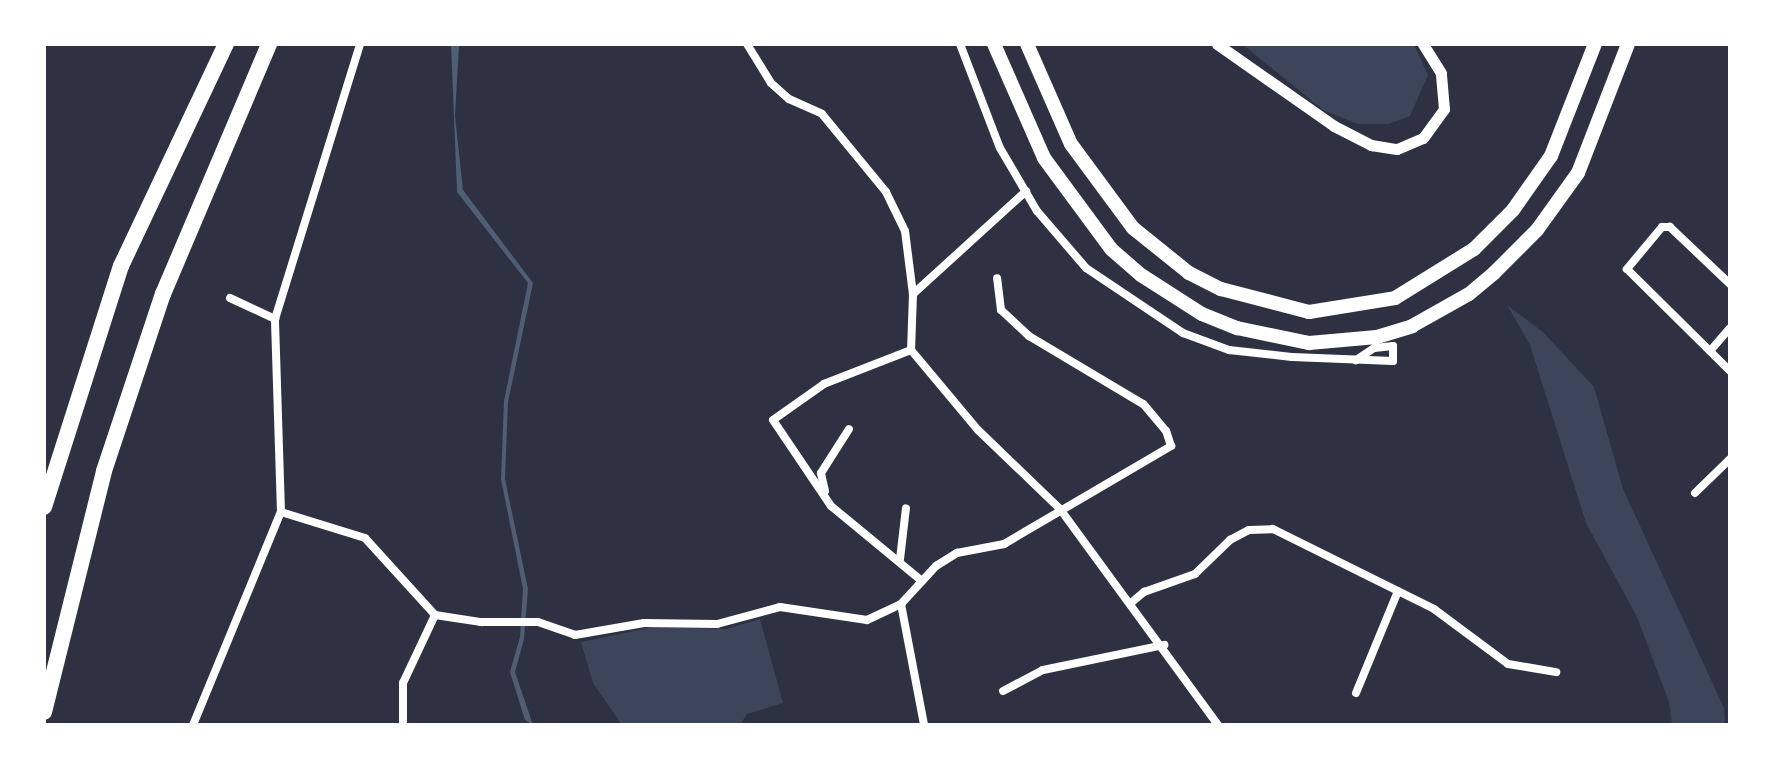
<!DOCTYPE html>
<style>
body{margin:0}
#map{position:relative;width:1774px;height:769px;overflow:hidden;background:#2d3142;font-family:"Fira Sans Condensed",sans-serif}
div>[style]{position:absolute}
.green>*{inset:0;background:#3c4559}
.water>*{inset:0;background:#4f5d75}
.minor>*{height:8px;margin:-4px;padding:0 4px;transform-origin:4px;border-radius:4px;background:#fff}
.tertiary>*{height:11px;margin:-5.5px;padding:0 5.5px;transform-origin:5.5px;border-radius:5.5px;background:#fff}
.primary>*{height:14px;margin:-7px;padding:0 7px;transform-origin:7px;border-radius:7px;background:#fff}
.motorway>*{height:16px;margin:-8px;padding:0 8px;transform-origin:8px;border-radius:8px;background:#fff}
span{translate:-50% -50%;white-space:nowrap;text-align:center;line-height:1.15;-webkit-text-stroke:6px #fff;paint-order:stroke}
.frame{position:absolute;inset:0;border:46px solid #fff;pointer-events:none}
</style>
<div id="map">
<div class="green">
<div style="clip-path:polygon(1242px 44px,1414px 44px,1428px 75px,1410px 116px,1389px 124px,1358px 124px,1323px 110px)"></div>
<div style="clip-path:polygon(1507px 305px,1543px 332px,1594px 387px,1623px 489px,1724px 708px,1725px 725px,1672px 725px,1669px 702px,1637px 617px,1586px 523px,1530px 345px)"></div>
<div style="clip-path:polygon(760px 619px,783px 703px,747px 714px,740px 725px,622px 725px,593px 683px,581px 642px,653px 627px,726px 629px)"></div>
</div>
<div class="water">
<div style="clip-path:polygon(451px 44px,459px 46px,455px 116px,463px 190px,533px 283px,508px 402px,505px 479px,528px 589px,524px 639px,515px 672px,533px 725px,525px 720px,510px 672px,520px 637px,523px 589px,501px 479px,504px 401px,528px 283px,457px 192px)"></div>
</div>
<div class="minor">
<div style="left:747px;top:44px;width:46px;rotate:58.4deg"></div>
<div style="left:771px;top:83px;width:24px;rotate:42deg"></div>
<div style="left:789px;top:99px;width:36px;rotate:24deg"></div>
<div style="left:822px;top:114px;width:101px;rotate:50.6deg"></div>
<div style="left:886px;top:192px;width:43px;rotate:64deg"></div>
<div style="left:905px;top:231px;width:64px;rotate:82.8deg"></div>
<div style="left:913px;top:294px;width:56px;rotate:92deg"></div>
<div style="left:911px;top:350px;width:104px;rotate:50.1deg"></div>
<div style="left:978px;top:430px;width:114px;rotate:43.9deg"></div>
<div style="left:1060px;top:509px;width:268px;rotate:53.8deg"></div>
<div style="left:960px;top:44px;width:111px;rotate:69deg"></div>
<div style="left:1000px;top:148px;width:73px;rotate:59.6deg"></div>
<div style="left:1037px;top:211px;width:75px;rotate:49.3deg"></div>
<div style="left:1086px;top:268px;width:117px;rotate:33.8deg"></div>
<div style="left:1183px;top:333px;width:49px;rotate:20.3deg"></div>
<div style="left:1229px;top:350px;width:63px;rotate:6.3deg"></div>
<div style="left:1292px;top:357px;width:101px;rotate:2.3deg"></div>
<div style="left:1393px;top:361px;width:15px;rotate:-90deg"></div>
<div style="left:1393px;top:346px;width:19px;rotate:174deg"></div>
<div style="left:1374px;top:348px;width:22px;rotate:146deg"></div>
<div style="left:1730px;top:284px;width:83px;rotate:-136.5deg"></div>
<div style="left:1670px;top:227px;width:8px;rotate:180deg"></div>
<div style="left:1662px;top:227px;width:55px;rotate:129.8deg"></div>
<div style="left:1627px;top:269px;width:145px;rotate:44.7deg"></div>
<div style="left:913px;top:294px;width:153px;rotate:-42.3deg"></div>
<div style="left:230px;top:298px;width:50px;rotate:25deg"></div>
<div style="left:911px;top:350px;width:93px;rotate:158.7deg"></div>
<div style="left:824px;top:384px;width:62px;rotate:144.8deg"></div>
<div style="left:773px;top:420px;width:104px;rotate:56deg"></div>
<div style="left:831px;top:506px;width:118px;rotate:39.5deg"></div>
<div style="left:1710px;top:351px;width:30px;rotate:-49deg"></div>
<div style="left:825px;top:491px;width:18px;rotate:-103deg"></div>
<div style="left:821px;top:473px;width:52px;rotate:-57.5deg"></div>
<div style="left:1695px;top:493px;width:49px;rotate:-44.2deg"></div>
<div style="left:281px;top:512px;width:88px;rotate:17.2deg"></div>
<div style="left:365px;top:538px;width:104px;rotate:47.7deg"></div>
<div style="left:435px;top:615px;width:47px;rotate:8.7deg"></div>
<div style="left:481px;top:622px;width:57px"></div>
<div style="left:538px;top:622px;width:39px;rotate:19deg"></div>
<div style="left:575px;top:635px;width:70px;rotate:-9.9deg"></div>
<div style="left:644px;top:623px;width:73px;rotate:0.8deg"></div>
<div style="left:717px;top:624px;width:65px;rotate:-15.1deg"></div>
<div style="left:780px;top:607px;width:88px;rotate:8.5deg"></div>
<div style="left:867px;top:620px;width:38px;rotate:-25deg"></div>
<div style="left:901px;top:604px;width:52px;rotate:-47.4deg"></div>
<div style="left:936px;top:566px;width:25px;rotate:-32deg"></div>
<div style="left:957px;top:553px;width:48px;rotate:-10.8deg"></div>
<div style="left:1004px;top:544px;width:194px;rotate:-30.4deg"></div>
<div style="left:1171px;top:446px;width:16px;rotate:-108deg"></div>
<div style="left:1166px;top:431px;width:35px;rotate:-130deg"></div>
<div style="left:1143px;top:404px;width:133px;rotate:-149.2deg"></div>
<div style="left:1029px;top:336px;width:38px;rotate:-137deg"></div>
<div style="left:1001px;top:310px;width:32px;rotate:-97deg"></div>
<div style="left:900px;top:559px;width:51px;rotate:-83.3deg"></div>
<div style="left:1132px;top:602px;width:16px;rotate:-40deg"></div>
<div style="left:1144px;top:592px;width:54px;rotate:-19.4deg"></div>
<div style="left:1195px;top:574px;width:49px;rotate:-44.2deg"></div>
<div style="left:1230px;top:540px;width:21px;rotate:-28deg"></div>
<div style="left:1249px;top:530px;width:24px;rotate:-2deg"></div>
<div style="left:1273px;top:529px;width:180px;rotate:26.4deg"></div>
<div style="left:1434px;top:609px;width:92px;rotate:36.6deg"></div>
<div style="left:1508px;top:664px;width:49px;rotate:9.5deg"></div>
<div style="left:901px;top:604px;width:123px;rotate:79.2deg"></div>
<div style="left:1003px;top:691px;width:45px;rotate:-27.7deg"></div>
<div style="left:1043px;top:670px;width:124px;rotate:-11.7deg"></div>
<div style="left:1356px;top:693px;width:110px;rotate:-67.6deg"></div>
<div style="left:193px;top:725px;width:230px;rotate:-67.6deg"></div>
<div style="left:281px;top:512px;width:193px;rotate:-91.8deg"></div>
<div style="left:275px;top:319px;width:288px;rotate:-72.8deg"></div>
<div style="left:403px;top:725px;width:42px;rotate:-90deg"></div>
<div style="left:403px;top:683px;width:75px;rotate:-64.8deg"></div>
</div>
<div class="tertiary">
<div style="left:1217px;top:44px;width:143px;rotate:35deg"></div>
<div style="left:1334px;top:126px;width:42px;rotate:27.2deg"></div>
<div style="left:1371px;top:145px;width:26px;rotate:9deg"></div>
<div style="left:1397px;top:149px;width:28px;rotate:-23deg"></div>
<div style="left:1423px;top:138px;width:36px;rotate:-54deg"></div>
<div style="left:1444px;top:109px;width:36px;rotate:-95deg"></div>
<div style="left:1441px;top:73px;width:34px;rotate:-122deg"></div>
</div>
<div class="primary">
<div style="left:994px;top:44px;width:124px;rotate:66.3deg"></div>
<div style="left:1044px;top:158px;width:113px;rotate:53.6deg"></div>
<div style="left:1111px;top:249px;width:40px;rotate:41deg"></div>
<div style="left:1141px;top:275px;width:72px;rotate:32.6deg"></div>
<div style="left:1202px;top:314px;width:38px;rotate:22deg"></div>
<div style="left:1237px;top:328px;width:74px;rotate:11.8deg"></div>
<div style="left:1309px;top:343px;width:68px;rotate:-5deg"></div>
<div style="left:1377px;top:337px;width:37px;rotate:-17deg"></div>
<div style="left:1412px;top:326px;width:65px;rotate:-29.3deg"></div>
<div style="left:1469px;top:294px;width:33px;rotate:-40deg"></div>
<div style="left:1494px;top:273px;width:61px;rotate:-45deg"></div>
<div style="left:1537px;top:230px;width:70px;rotate:-54.3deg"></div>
<div style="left:1578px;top:173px;width:138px;rotate:-68.8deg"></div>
<div style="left:1027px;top:44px;width:109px;rotate:66.3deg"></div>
<div style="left:1071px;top:144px;width:104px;rotate:53.6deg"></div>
<div style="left:1133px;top:228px;width:72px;rotate:38.8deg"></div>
<div style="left:1189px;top:273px;width:36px;rotate:27deg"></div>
<div style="left:1221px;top:289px;width:91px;rotate:14.6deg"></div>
<div style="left:1309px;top:312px;width:87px;rotate:-9.2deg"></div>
<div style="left:1395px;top:298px;width:93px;rotate:-31.8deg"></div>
<div style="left:1474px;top:249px;width:55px;rotate:-45deg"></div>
<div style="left:1513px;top:210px;width:66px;rotate:-54.9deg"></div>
<div style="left:1551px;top:156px;width:120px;rotate:-68.6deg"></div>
</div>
<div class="motorway">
<div style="left:44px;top:507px;width:253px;rotate:-72.3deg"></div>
<div style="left:121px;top:266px;width:246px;rotate:-64.7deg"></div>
<div style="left:44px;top:712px;width:248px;rotate:-76deg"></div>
<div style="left:104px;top:471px;width:187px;rotate:-71.6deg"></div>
<div style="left:163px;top:294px;width:272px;rotate:-67deg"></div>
</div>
<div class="frame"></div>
</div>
